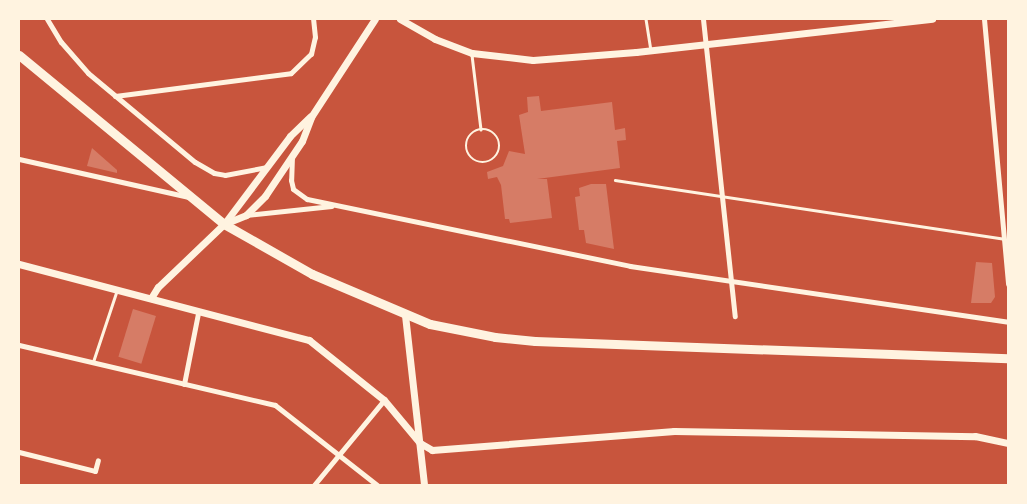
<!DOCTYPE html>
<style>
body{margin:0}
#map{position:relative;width:1027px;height:504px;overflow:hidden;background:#c8553d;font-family:"Noto Sans",sans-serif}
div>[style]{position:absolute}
.building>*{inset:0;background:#d67c66;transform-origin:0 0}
.service>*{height:2.5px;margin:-1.25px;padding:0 1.25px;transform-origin:1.25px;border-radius:1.25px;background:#fff3e0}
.service>.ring{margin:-1.25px;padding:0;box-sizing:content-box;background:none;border:2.5px solid #fff3e0;border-radius:50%}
.minor>*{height:5px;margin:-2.5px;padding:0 2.5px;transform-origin:2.5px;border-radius:2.5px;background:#fff3e0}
.tertiary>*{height:7px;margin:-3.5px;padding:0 3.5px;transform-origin:3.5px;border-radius:3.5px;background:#fff3e0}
.primary>*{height:9px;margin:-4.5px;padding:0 4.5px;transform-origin:4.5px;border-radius:4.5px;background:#fff3e0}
span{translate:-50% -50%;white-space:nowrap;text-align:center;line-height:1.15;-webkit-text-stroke:4px #fff3e0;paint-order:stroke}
.frame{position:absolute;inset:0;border:20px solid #fff3e0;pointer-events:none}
</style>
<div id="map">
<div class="building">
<div style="clip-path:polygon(539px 96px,541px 111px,612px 102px,615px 130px,625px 128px,626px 140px,617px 141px,620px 168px,537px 179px,547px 179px,552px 218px,510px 223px,509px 219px,505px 219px,501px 185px,497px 177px,488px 179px,487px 172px,503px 166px,509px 151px,525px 154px,519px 115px,528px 112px,527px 97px)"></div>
<div style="clip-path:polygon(92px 148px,117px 170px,117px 173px,87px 166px)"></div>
<div style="clip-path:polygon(591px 184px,606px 184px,614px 249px,586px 243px,584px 230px,579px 230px,575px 197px,580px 196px,579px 188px)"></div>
<div style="clip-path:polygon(976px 262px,992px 263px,995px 297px,991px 303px,971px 303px)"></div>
<div style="left:133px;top:309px;width:24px;height:50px;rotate:17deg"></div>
</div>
<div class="service">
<div style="left:646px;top:19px;width:30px;rotate:81deg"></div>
<div style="left:472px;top:55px;width:75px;rotate:83.1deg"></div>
<div class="ring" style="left:466px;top:129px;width:31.5px;height:31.5px"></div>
<div style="left:615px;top:180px;width:393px;rotate:8.6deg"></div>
<div style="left:93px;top:362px;width:76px;rotate:-71.6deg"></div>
</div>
<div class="minor">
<div style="left:47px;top:19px;width:27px;rotate:59deg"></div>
<div style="left:61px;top:42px;width:41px;rotate:48.9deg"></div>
<div style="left:88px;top:73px;width:139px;rotate:39.8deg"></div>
<div style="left:195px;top:162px;width:22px;rotate:30deg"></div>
<div style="left:214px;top:173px;width:11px;rotate:10deg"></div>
<div style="left:225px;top:175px;width:43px;rotate:-10.8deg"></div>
<div style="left:703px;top:19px;width:299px;rotate:83.9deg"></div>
<div style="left:984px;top:19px;width:266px;rotate:84.8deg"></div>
<div style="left:115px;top:96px;width:177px;rotate:-7.4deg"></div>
<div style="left:291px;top:73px;width:28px;rotate:-44deg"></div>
<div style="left:311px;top:54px;width:17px;rotate:-77deg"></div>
<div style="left:315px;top:37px;width:18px;rotate:-96deg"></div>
<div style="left:292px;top:156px;width:24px;rotate:92deg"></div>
<div style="left:291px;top:180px;width:9px;rotate:77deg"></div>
<div style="left:293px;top:189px;width:17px;rotate:36deg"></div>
<div style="left:307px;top:199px;width:330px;rotate:11.7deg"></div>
<div style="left:630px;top:266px;width:382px;rotate:8.4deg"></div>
<div style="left:19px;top:159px;width:174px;rotate:12.6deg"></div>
<div style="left:246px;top:215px;width:86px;rotate:-6deg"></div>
<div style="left:19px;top:345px;width:263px;rotate:13.2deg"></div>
<div style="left:275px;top:405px;width:130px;rotate:38.1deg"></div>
<div style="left:184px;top:384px;width:72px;rotate:-78.8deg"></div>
<div style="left:19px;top:452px;width:78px;rotate:14deg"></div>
<div style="left:95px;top:471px;width:11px;rotate:-75deg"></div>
<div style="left:314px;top:485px;width:110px;rotate:-50.5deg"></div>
</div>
<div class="tertiary">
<div style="left:400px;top:19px;width:40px;rotate:29.7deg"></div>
<div style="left:435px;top:39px;width:40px;rotate:21deg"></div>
<div style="left:472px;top:53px;width:61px;rotate:6.5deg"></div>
<div style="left:533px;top:60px;width:103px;rotate:-4.4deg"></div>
<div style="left:636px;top:52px;width:298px;rotate:-6.4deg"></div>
<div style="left:224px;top:224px;width:24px;rotate:-22deg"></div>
<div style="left:246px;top:215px;width:27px;rotate:-45deg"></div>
<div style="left:265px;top:196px;width:66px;rotate:-56.1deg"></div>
<div style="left:302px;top:141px;width:26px;rotate:-69deg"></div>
<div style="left:311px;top:117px;width:117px;rotate:-56.9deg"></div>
<div style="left:19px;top:264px;width:300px;rotate:14.7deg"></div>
<div style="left:309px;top:340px;width:96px;rotate:38.7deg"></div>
<div style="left:384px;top:400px;width:56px;rotate:50.1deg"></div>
<div style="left:420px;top:443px;width:14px;rotate:30deg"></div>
<div style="left:432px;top:450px;width:243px;rotate:-4.5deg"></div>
<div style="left:674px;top:431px;width:301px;rotate:1deg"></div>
<div style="left:975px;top:436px;width:34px;rotate:12deg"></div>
<div style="left:151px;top:298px;width:13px;rotate:-58deg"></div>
<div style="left:158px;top:287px;width:91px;rotate:-43.7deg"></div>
<div style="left:224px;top:224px;width:110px;rotate:-53.1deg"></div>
<div style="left:290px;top:136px;width:28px;rotate:-44deg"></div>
<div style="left:405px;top:315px;width:171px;rotate:83.6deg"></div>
</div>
<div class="primary">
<div style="left:19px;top:55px;width:266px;rotate:39.5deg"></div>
<div style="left:224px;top:224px;width:101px;rotate:29.6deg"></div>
<div style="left:312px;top:274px;width:128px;rotate:23deg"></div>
<div style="left:430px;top:324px;width:66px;rotate:11.3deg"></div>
<div style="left:495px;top:337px;width:40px;rotate:5.7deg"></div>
<div style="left:535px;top:341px;width:473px;rotate:2.1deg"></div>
</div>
<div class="frame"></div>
</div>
